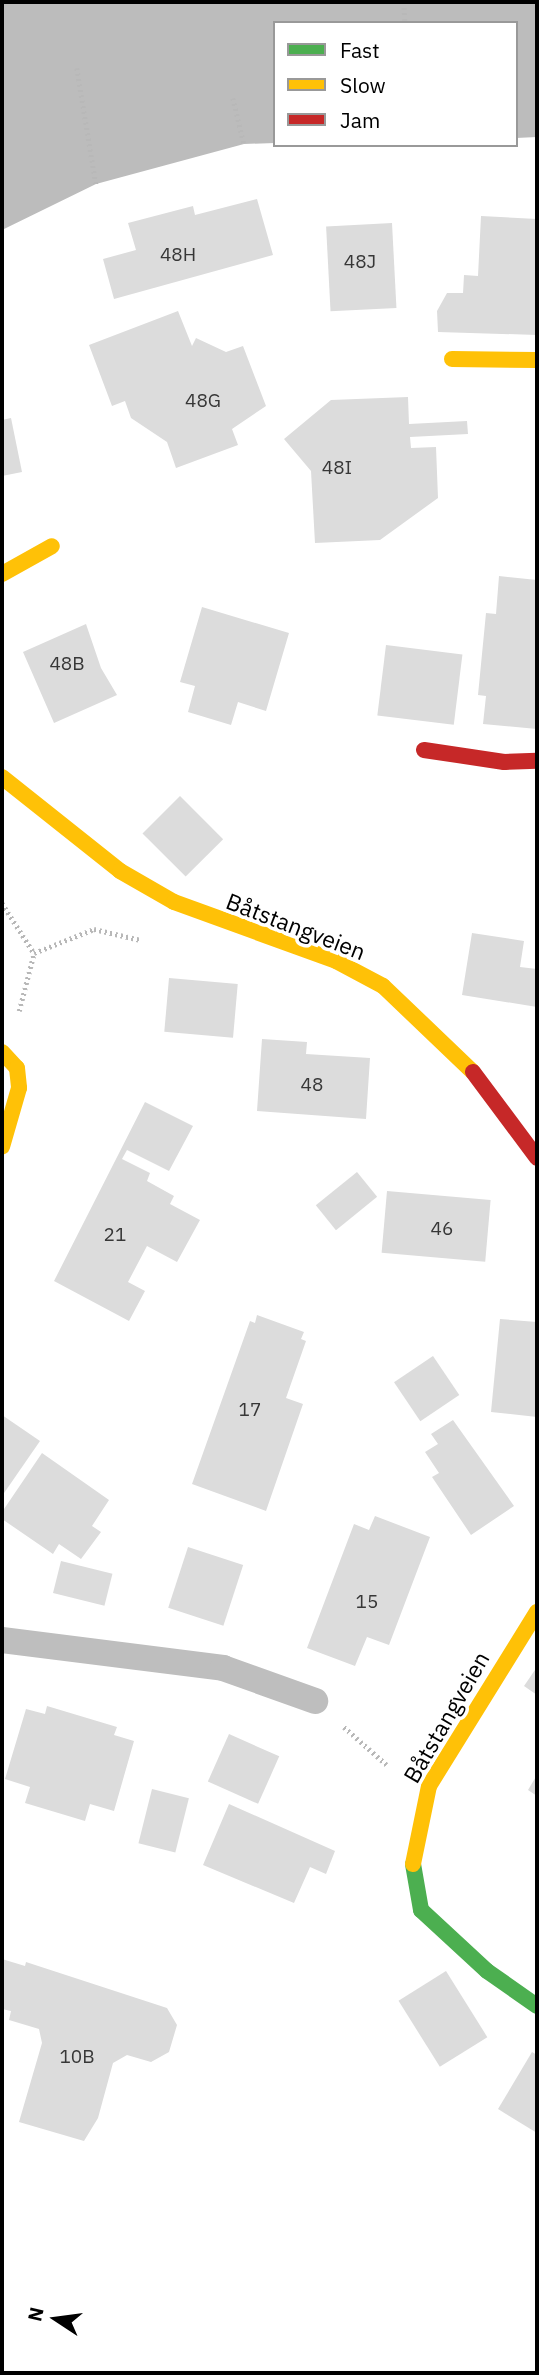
<!DOCTYPE html>
<meta charset="utf-8">
<style>
body{margin:0}
#map{position:relative;width:539px;height:2375px;overflow:hidden;background:#fff;font-family:"IBM Plex Sans",sans-serif}
div>[style]{position:absolute}
.water>*{inset:0;background:#bcbcbc}
.building>*{inset:0;background:#dcdcdc;transform-origin:0 0}
.path>*{height:4.5px;margin-top:-2.25px;transform-origin:0;background:repeating-linear-gradient(90deg,#b8b8b8 0 2px,transparent 0 5.5px)}
.lane>*{height:26px;margin:-13px;padding:0 13px;transform-origin:13px;border-radius:13px;background:#bebebe}
.fast>*{height:16px;margin:-8px;padding:0 8px;transform-origin:8px;border-radius:8px;background:#4caf50}
.slow>*{height:16px;margin:-8px;padding:0 8px;transform-origin:8px;border-radius:8px;background:#ffc107}
.jam>*{height:16px;margin:-8px;padding:0 8px;transform-origin:8px;border-radius:8px;background:#c62828}
span{translate:-50% -50%;white-space:nowrap;text-align:center;line-height:1.15;-webkit-text-stroke:7px #fff;paint-order:stroke}
.number-label{font-size:19px;color:#373737}
.number-label span{-webkit-text-stroke-width:0}
.street-label{font-size:23px;color:#000}
.frame{position:absolute;inset:0;border:4px solid #000;pointer-events:none}
.legend{position:absolute;left:273px;top:21px;width:245px;height:126px;box-sizing:border-box;background:#fff;border:2px solid #999;margin:0;padding:9px 12px;list-style:none;font-size:21px;color:#000}
.legend li{display:flex;align-items:center;gap:14px;height:35px}
.legend b{width:35px;border:2px solid #999}
.north{position:absolute;left:21px;top:2284px;width:70px;height:70px;-webkit-text-stroke:5px #fff;paint-order:stroke;rotate:283deg;font-size:19px;font-weight:700;line-height:28px;text-align:center;color:#000}
.north::after{content:'';display:block;margin:auto;width:24px;height:32px;background:#000;clip-path:polygon(50% 0,100% 100%,50% 72%,0 100%)}
</style>
<div id="map">
<div class="water">
<div style="clip-path:polygon(2px 2px,537px 2px,537px 137px,516px 138px,516px 23px,275px 23px,275px 143px,244px 144px,96px 184px,2px 230px)"></div>
</div>
<div class="building">
<div style="clip-path:polygon(257px 199px,273px 255px,114px 299px,103px 259px,136px 250px,128px 223px,193px 206px,195px 215px)"></div>
<div style="clip-path:polygon(481px 216px,537px 219px,537px 335px,438px 332px,437px 311px,447px 293px,463px 293px,464px 275px,478px 276px)"></div>
<div style="left:392px;top:223px;width:85px;height:66px;rotate:87deg"></div>
<div style="clip-path:polygon(178px 311px,192px 346px,196px 338px,226px 352px,243px 346px,266px 406px,232px 429px,238px 445px,176px 468px,167px 442px,131px 418px,125px 401px,112px 406px,89px 345px)"></div>
<div style="clip-path:polygon(408px 397px,409px 424px,467px 421px,468px 434px,410px 437px,411px 448px,436px 447px,438px 498px,380px 540px,315px 543px,311px 471px,284px 439px,331px 400px)"></div>
<div style="clip-path:polygon(11px 418px,22px 472px,2px 476px,2px 420px)"></div>
<div style="clip-path:polygon(499px 576px,537px 580px,537px 729px,483px 724px,486px 696px,478px 695px,486px 613px,496px 614px)"></div>
<div style="clip-path:polygon(202px 607px,289px 633px,266px 711px,238px 702px,231px 725px,188px 712px,195px 686px,180px 682px)"></div>
<div style="clip-path:polygon(86px 624px,101px 668px,117px 695px,54px 723px,23px 652px)"></div>
<div style="left:386px;top:645px;width:77px;height:71px;rotate:7deg"></div>
<div style="left:180px;top:796px;width:61px;height:53px;rotate:45deg"></div>
<div style="clip-path:polygon(472px 933px,524px 941px,520px 967px,537px 969px,537px 1007px,462px 995px)"></div>
<div style="left:169px;top:978px;width:69px;height:54px;rotate:5deg"></div>
<div style="clip-path:polygon(262px 1039px,307px 1042px,306px 1054px,370px 1058px,366px 1119px,257px 1111px)"></div>
<div style="clip-path:polygon(145px 1102px,193px 1126px,169px 1171px,127px 1150px,122px 1159px,150px 1173px,147px 1181px,174px 1196px,170px 1204px,200px 1220px,177px 1262px,147px 1246px,128px 1282px,145px 1291px,129px 1321px,54px 1281px)"></div>
<div style="left:357px;top:1172px;width:32px;height:53px;rotate:51deg"></div>
<div style="left:387px;top:1191px;width:104px;height:62px;rotate:5deg"></div>
<div style="clip-path:polygon(257px 1315px,304px 1332px,301px 1339px,306px 1341px,286px 1398px,303px 1404px,266px 1511px,192px 1484px,250px 1321px,255px 1323px)"></div>
<div style="clip-path:polygon(500px 1319px,537px 1322px,537px 1417px,491px 1412px)"></div>
<div style="left:433px;top:1356px;width:47px;height:47px;rotate:56deg"></div>
<div style="clip-path:polygon(2px 1415px,40px 1441px,2px 1496px)"></div>
<div style="clip-path:polygon(453px 1420px,514px 1506px,471px 1535px,432px 1477px,439px 1473px,425px 1452px,438px 1444px,431px 1434px)"></div>
<div style="clip-path:polygon(42px 1453px,109px 1500px,92px 1526px,101px 1532px,81px 1559px,59px 1544px,53px 1554px,2px 1519px,2px 1512px)"></div>
<div style="clip-path:polygon(375px 1516px,430px 1537px,389px 1645px,367px 1637px,355px 1666px,307px 1648px,354px 1524px,369px 1530px)"></div>
<div style="left:188px;top:1547px;width:58px;height:64px;rotate:18deg"></div>
<div style="left:61px;top:1561px;width:53px;height:33px;rotate:14deg"></div>
<div style="clip-path:polygon(537px 1667px,537px 1695px,524px 1686px)"></div>
<div style="clip-path:polygon(47px 1706px,117px 1727px,114px 1735px,134px 1741px,114px 1811px,90px 1804px,85px 1821px,25px 1803px,30px 1787px,5px 1779px,26px 1709px,45px 1714px)"></div>
<div style="left:229px;top:1734px;width:55px;height:52px;rotate:24deg"></div>
<div style="clip-path:polygon(537px 1775px,537px 1796px,528px 1790px)"></div>
<div style="left:152px;top:1789px;width:38px;height:56px;rotate:14deg"></div>
<div style="clip-path:polygon(229px 1804px,335px 1851px,326px 1874px,310px 1867px,294px 1903px,203px 1865px)"></div>
<div style="clip-path:polygon(2px 1959px,25px 1966px,26px 1962px,167px 2008px,177px 2025px,169px 2052px,151px 2062px,127px 2055px,113px 2063px,98px 2118px,84px 2141px,19px 2122px,42px 2043px,39px 2029px,9px 2020px,11px 2011px,2px 2009px)"></div>
<div style="left:446px;top:1971px;width:78px;height:56px;rotate:58deg"></div>
<div style="clip-path:polygon(532px 2052px,537px 2055px,537px 2133px,498px 2109px)"></div>
</div>
<div class="path">
<div style="left:404px;top:2px;width:21px;rotate:87deg"></div>
<div style="left:77px;top:68px;width:118px;rotate:80.7deg"></div>
<div style="left:233px;top:98px;width:47px;rotate:76.6deg"></div>
<div style="left:2px;top:903px;width:59px;rotate:57.4deg"></div>
<div style="left:19px;top:1011px;width:60px;rotate:-75.5deg"></div>
<div style="left:34px;top:953px;width:65px;rotate:-21.8deg"></div>
<div style="left:94px;top:929px;width:48px;rotate:13.2deg"></div>
<div style="left:344px;top:1727px;width:57px;rotate:41.5deg"></div>
</div>
<div class="lane">
<div style="left:2px;top:1640px;width:223px;rotate:7.2deg"></div>
<div style="left:223px;top:1668px;width:98px;rotate:19.7deg"></div>
</div>
<div class="fast">
<div style="left:413px;top:1864px;width:47px;rotate:80.1deg"></div>
<div style="left:421px;top:1910px;width:90px;rotate:42.7deg"></div>
<div style="left:487px;top:1971px;width:61px;rotate:35deg"></div>
</div>
<div class="slow">
<div style="left:452px;top:359px;width:85px;rotate:0.7deg"></div>
<div style="left:2px;top:574px;width:57px;rotate:-29.2deg"></div>
<div style="left:2px;top:777px;width:151px;rotate:38.5deg"></div>
<div style="left:120px;top:871px;width:62px;rotate:29.9deg"></div>
<div style="left:174px;top:902px;width:172px;rotate:20deg"></div>
<div style="left:336px;top:961px;width:53px;rotate:28deg"></div>
<div style="left:383px;top:986px;width:124px;rotate:43.7deg"></div>
<div style="left:2px;top:1052px;width:22px;rotate:47deg"></div>
<div style="left:17px;top:1068px;width:20px;rotate:84deg"></div>
<div style="left:19px;top:1088px;width:61px;rotate:106.1deg"></div>
<div style="left:413px;top:1864px;width:80px;rotate:-78.4deg"></div>
<div style="left:429px;top:1786px;width:205px;rotate:-58.2deg"></div>
</div>
<div class="jam">
<div style="left:424px;top:750px;width:81px;rotate:8.5deg"></div>
<div style="left:504px;top:762px;width:33px;rotate:-2deg"></div>
<div style="left:473px;top:1072px;width:107px;rotate:53.3deg"></div>
</div>
<div class="number-label">
<span style="left:178px;top:255px">48H</span>
<span style="left:360px;top:262px">48J</span>
<span style="left:203px;top:401px">48G</span>
<span style="left:337px;top:468px">48I</span>
<span style="left:67px;top:664px">48B</span>
<span style="left:312px;top:1085px">48</span>
<span style="left:442px;top:1229px">46</span>
<span style="left:115px;top:1235px">21</span>
<span style="left:250px;top:1410px">17</span>
<span style="left:367px;top:1602px">15</span>
<span style="left:77px;top:2057px">10B</span>
</div>
<div class="street-label">
<span style="left:296px;top:926px;rotate:21deg">Båtstangveien</span>
<span style="left:446px;top:1717px;rotate:-60deg">Båtstangveien</span>
</div>
<div class="frame"></div>
<ul class="legend">
<li><b style="height:9px;background:#4caf50"></b>Fast</li>
<li><b style="height:9px;background:#ffc107"></b>Slow</li>
<li><b style="height:9px;background:#c62828"></b>Jam</li>
</ul>
<div class="north">N</div>
</div>
